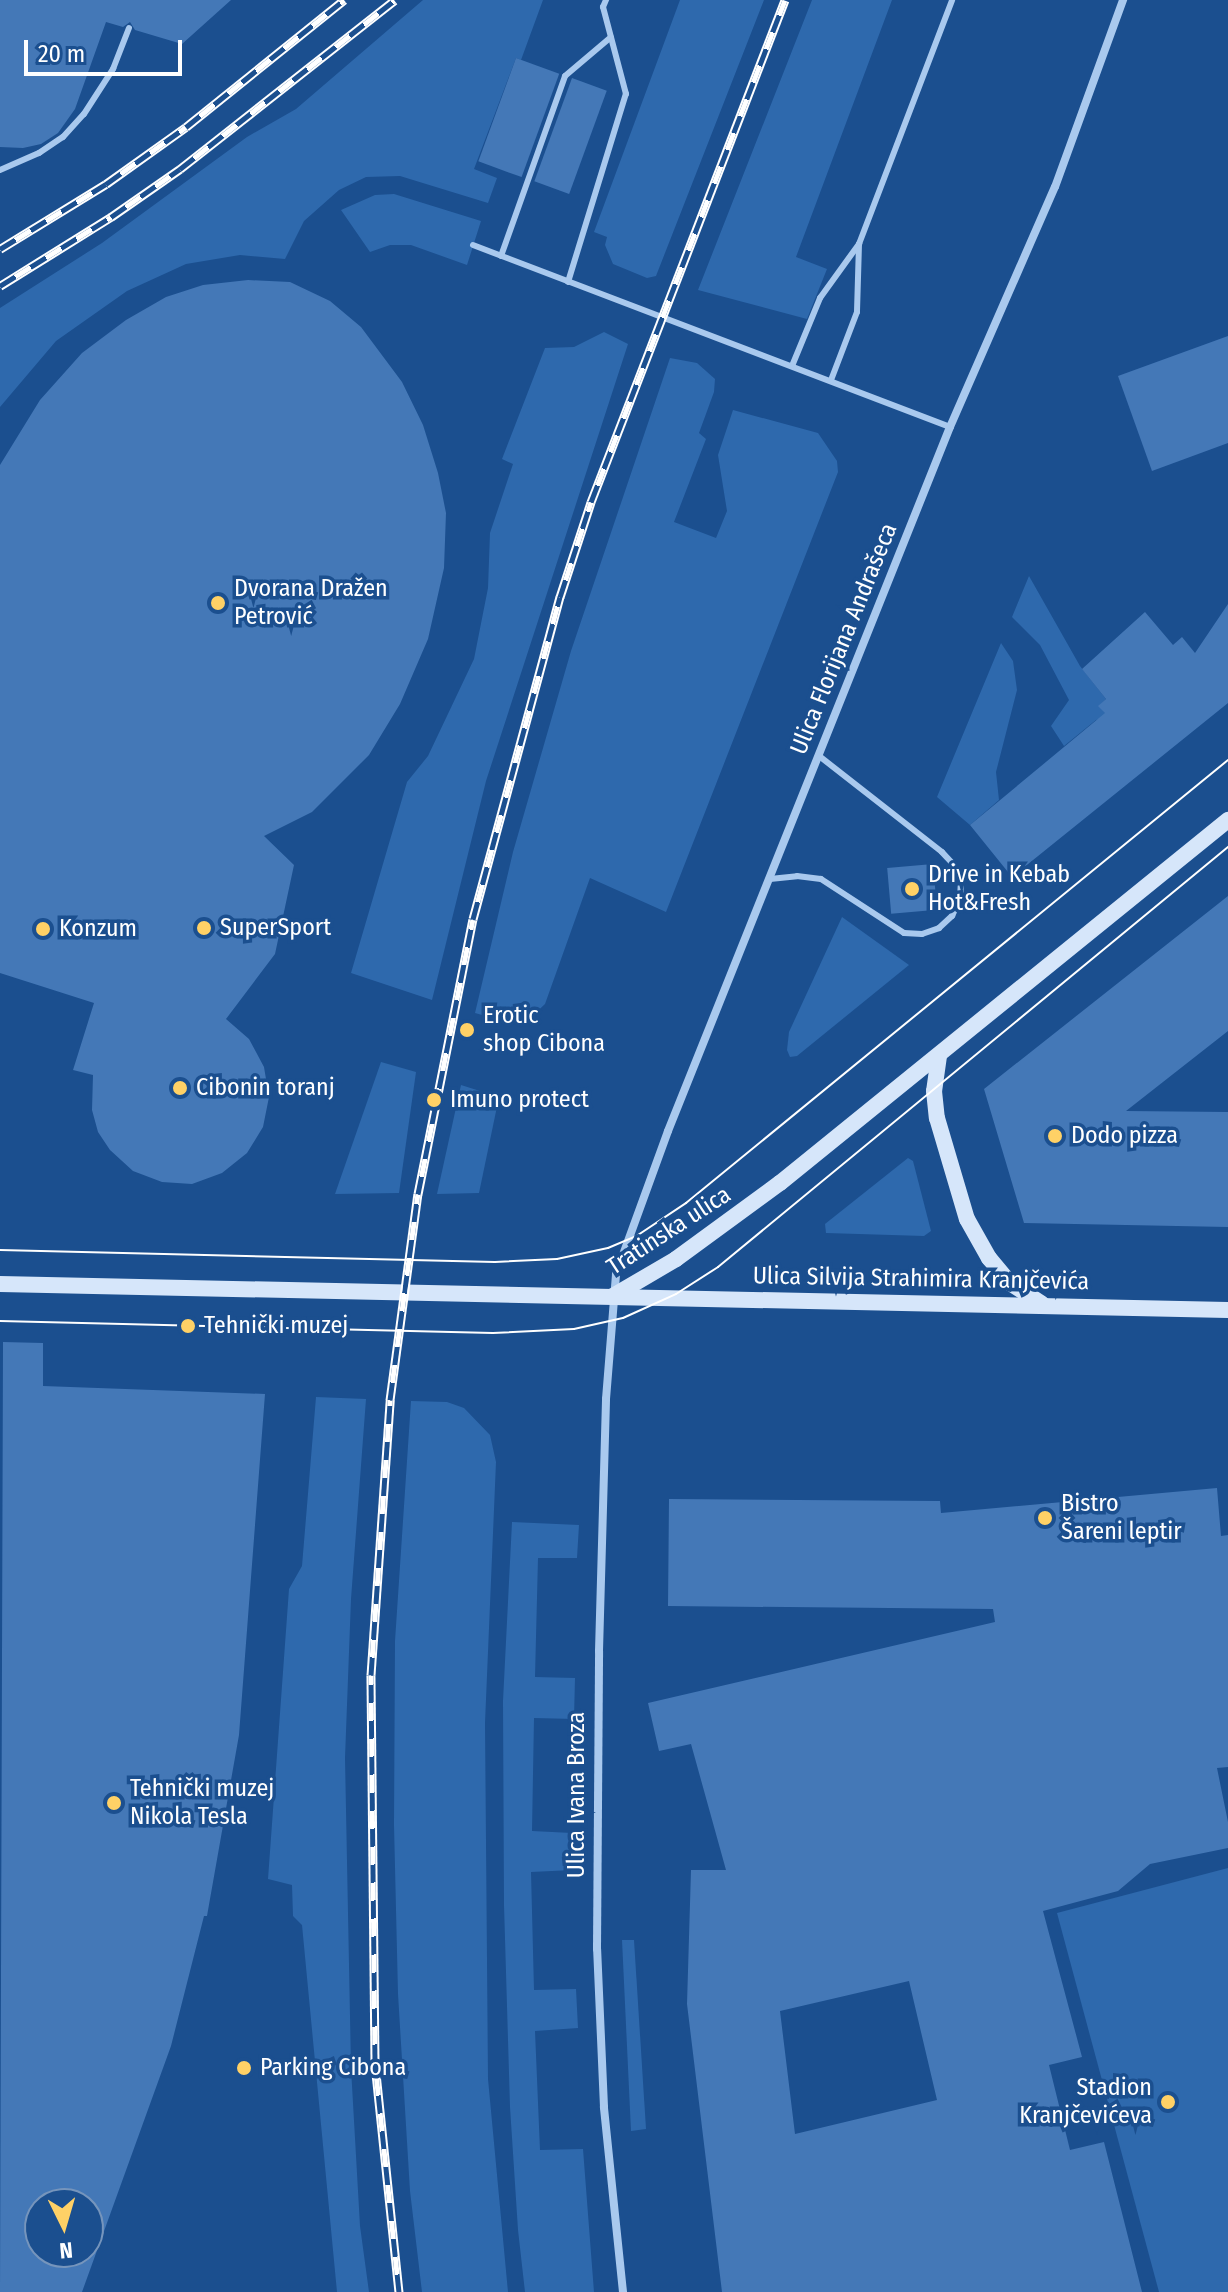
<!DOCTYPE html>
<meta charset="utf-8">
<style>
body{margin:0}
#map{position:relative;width:1228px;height:2292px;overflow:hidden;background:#1b4f8f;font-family:"Fira Sans Condensed",sans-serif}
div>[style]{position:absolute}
.green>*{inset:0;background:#2e69ad}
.building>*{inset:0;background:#4478b7;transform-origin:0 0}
.lane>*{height:6px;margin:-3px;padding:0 3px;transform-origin:3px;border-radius:3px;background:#a9c9ee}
.street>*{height:8px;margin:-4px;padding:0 4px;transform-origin:4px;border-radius:4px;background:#a9c9ee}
.secondary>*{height:16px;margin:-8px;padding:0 8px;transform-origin:8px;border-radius:8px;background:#d6e6fa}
.tram>*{height:2px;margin:-1px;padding:0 1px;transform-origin:1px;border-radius:1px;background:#fff}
.rail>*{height:9px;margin-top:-4.5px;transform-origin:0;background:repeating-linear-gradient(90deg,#1b4f8f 0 18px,#fff 0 36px);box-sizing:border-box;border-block:2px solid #fff}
.dots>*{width:22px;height:22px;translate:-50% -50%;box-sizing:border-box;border:4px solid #1b4f8f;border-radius:50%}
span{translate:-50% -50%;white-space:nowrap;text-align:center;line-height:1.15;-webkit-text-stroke:7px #1b4f8f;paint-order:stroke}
.poi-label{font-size:24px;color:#fff}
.left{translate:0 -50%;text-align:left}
.right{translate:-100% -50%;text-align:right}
.street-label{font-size:24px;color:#fff}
.north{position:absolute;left:24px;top:2188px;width:80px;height:80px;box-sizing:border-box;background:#1b4f8f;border:2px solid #7695bc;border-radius:50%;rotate:175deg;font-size:22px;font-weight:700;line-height:32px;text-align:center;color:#fff}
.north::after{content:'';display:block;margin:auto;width:28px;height:36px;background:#ffd166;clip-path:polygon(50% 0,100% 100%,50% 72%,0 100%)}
.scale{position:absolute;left:24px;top:40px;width:158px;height:36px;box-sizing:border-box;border:4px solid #fff;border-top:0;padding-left:10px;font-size:24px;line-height:28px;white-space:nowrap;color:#fff;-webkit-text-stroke:6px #1b4f8f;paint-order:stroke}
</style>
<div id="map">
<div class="green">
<div style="clip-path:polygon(423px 0,543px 0,521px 60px,516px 58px,474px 169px,497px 178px,488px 203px,400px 176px,366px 177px,339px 190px,304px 221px,285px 259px,240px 255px,186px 264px,127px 291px,56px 341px,0 407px,0 308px,102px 243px,247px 137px,296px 109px)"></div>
<div style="clip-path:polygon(680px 0,764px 0,656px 276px,647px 278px,613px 264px,605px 245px,607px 237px,594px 232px)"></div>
<div style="clip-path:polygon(812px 0,892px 0,796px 257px,827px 269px,807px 319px,698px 290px)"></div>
<div style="clip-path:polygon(394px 194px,481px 221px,467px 265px,411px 245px,390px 245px,370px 252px,341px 210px,375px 195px)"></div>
<div style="clip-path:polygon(604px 332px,628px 344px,486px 781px,432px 1000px,351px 973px,407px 782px,428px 756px,474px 659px,488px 588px,490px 533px,513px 464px,502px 459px,545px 348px,574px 347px)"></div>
<div style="clip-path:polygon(670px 358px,697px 363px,715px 379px,714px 392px,699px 433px,706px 439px,674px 522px,716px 538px,727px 511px,718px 455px,733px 410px,818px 433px,837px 461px,838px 472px,666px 912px,590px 878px,545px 1004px,528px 1020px,507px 1022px,475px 1013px,513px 852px,571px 651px)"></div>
<div style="clip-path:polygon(1029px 576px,1080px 666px,1106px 699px,1099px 706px,1109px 717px,1096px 720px,1064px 746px,1051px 726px,1069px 700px,1040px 645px,1012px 617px)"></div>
<div style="clip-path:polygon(1001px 643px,1013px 661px,1017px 690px,996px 772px,999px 800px,970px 825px,937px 797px)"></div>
<div style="clip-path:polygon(842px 917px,909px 965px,797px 1056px,790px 1057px,787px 1050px,789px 1032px)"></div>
<div style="clip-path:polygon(381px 1062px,416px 1072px,399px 1193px,335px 1194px)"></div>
<div style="clip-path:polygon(461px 1085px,499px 1097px,479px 1193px,437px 1194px)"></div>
<div style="clip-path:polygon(908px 1158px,913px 1161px,931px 1231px,924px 1236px,826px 1233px,825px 1224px)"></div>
<div style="clip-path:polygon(316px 1397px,366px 1399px,351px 1599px,345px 1758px,351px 2068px,360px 2226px,369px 2292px,337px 2292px,302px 1925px,293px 1916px,292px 1885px,268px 1879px,289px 1589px,302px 1566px)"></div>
<div style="clip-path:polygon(411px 1401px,447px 1402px,464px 1408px,490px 1435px,496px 1462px,485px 1723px,488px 2079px,508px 2292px,422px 2292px,410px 2191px,398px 1994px,394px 1825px,395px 1641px)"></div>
<div style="clip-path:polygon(512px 1522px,579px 1525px,577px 1558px,538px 1558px,535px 1677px,575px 1678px,574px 1719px,534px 1718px,532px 1831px,572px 1833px,573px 1870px,531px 1872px,534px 1990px,576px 1989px,578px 2028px,535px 2031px,540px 2150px,583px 2149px,594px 2292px,525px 2292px,518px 2230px,510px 2107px,504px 1905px,503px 1701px)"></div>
<div style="clip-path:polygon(1228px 1868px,1228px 2292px,1159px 2292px,1057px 1913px)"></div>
<div style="clip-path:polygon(622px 1940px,634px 1940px,646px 2129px,631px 2131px)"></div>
</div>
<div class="building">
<div style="clip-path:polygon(0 0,231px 0,182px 44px,135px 30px,130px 22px,123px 27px,106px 22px,75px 109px,58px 133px,41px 144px,23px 148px,0 147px)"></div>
<div style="left:516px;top:58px;width:46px;height:110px;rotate:20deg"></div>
<div style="left:572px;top:78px;width:37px;height:110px;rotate:20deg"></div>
<div style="clip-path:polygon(248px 280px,290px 282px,330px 301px,361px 327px,402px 382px,423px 425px,438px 473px,446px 513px,444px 568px,428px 639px,400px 704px,369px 755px,312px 812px,264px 836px,294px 865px,275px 954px,226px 1019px,249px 1039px,264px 1067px,269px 1097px,263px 1127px,247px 1153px,222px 1173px,192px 1184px,162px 1182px,133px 1171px,110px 1150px,98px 1132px,92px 1110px,93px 1075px,73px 1070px,94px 1003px,0 973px,0 465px,40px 400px,82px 353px,126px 320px,166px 297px,203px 285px)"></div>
<div style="clip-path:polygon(1228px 336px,1228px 443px,1152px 471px,1118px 376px)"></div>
<div style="clip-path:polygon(1228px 604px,1228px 703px,1012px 877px,970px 825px,1105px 713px,1098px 706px,1106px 699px,1082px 669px,1145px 612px,1173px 645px,1182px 637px,1195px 653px)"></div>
<div style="left:933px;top:864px;width:46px;height:46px;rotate:85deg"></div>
<div style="clip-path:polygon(1228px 896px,1228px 1031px,1126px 1111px,1228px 1112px,1228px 1227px,1024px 1223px,984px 1089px)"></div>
<div style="clip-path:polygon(evenodd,3px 1342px,43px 1343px,43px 1386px,265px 1394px,239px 1735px,207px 1916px,204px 1916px,171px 2046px,82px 2292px,0 2292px,3px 1342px,40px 2204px,88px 2204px,88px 2252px,40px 2252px,40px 2204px)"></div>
<div style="clip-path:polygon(evenodd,1217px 1488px,1221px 1536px,1228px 1535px,1228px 1767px,1217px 1768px,1228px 1822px,1228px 1848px,1150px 1864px,1118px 1891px,1043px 1911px,1082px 2057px,1049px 2065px,1070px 2150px,1104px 2142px,1142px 2292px,722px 2292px,687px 2004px,691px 1870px,726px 1870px,691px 1744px,659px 1751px,648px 1703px,995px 1622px,993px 1609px,668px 1606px,669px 1499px,940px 1501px,941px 1513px,1217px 1488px,909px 1981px,937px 2100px,795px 2134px,780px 2011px,909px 1981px)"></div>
</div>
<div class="lane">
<div style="left:0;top:170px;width:43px;rotate:-23.6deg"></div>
<div style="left:39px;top:153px;width:29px;rotate:-34deg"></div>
<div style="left:63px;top:137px;width:31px;rotate:-48deg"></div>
<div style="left:84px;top:114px;width:54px;rotate:-57.2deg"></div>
<div style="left:113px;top:69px;width:44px;rotate:-68.7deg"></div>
<div style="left:859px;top:244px;width:261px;rotate:-69.1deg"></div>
<div style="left:473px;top:245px;width:511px;rotate:20.88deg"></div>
<div style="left:501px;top:256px;width:191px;rotate:-70.4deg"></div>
<div style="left:565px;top:76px;width:60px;rotate:-40.3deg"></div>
<div style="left:568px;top:282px;width:197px;rotate:-72.9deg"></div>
<div style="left:626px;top:94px;width:90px;rotate:-104.8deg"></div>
<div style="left:603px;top:7px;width:8px;rotate:-67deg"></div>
<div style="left:792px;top:366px;width:74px;rotate:-67.6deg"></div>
<div style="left:820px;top:298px;width:67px;rotate:-54.2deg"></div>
<div style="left:859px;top:244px;width:68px;rotate:91.7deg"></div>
<div style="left:857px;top:312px;width:73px;rotate:110.9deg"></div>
<div style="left:770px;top:879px;width:27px;rotate:-6deg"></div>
<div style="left:797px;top:876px;width:24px;rotate:7deg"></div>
<div style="left:821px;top:879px;width:99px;rotate:33deg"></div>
<div style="left:904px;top:933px;width:18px;rotate:3deg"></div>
<div style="left:922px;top:934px;width:18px;rotate:-19deg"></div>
<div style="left:939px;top:928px;width:18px;rotate:-43deg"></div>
<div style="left:952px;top:916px;width:19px;rotate:-65deg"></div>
<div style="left:960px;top:899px;width:17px;rotate:-87deg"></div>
<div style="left:961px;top:882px;width:18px;rotate:-112deg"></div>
<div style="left:954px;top:865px;width:18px;rotate:-133deg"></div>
<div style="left:942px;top:852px;width:156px;rotate:-142deg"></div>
</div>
<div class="street">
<div style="left:623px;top:2292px;width:186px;rotate:-95.9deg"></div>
<div style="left:604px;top:2107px;width:158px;rotate:-92.5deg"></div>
<div style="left:597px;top:1949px;width:298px;rotate:-89.6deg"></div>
<div style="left:599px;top:1651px;width:252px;rotate:-88.4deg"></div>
<div style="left:606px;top:1399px;width:125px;rotate:-85.4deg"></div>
<div style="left:616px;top:1274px;width:152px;rotate:-70deg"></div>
<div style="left:668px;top:1131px;width:758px;rotate:-68.17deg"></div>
<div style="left:950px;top:427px;width:262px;rotate:-66.4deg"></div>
<div style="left:1055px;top:187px;width:199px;rotate:-70deg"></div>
</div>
<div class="secondary">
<div style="left:939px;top:1056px;width:35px;rotate:98deg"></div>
<div style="left:934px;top:1091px;width:27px;rotate:84deg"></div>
<div style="left:937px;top:1118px;width:105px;rotate:73.5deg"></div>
<div style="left:967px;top:1219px;width:45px;rotate:60.6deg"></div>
<div style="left:989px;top:1258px;width:33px;rotate:50deg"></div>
<div style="left:1010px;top:1283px;width:38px;rotate:33deg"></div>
<div style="left:0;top:1284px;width:1228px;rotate:1.21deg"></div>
<div style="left:613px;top:1296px;width:73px;rotate:-30.4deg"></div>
<div style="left:676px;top:1259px;width:129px;rotate:-36.2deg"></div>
<div style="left:780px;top:1183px;width:577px;rotate:-39.02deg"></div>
</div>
<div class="tram">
<div style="left:0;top:1250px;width:495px;rotate:1.4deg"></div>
<div style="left:495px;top:1262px;width:62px;rotate:-2.8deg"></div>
<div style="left:557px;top:1259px;width:52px;rotate:-12.2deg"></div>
<div style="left:608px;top:1248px;width:33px;rotate:-23deg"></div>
<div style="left:638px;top:1235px;width:58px;rotate:-33.7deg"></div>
<div style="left:686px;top:1203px;width:700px;rotate:-39.26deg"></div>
<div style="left:0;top:1321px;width:493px;rotate:1.4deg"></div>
<div style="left:493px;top:1333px;width:81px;rotate:-2.8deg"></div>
<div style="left:574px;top:1329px;width:50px;rotate:-12.7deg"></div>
<div style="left:623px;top:1318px;width:58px;rotate:-24.4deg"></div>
<div style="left:676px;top:1294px;width:50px;rotate:-32.7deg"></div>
<div style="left:718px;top:1267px;width:661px;rotate:-39.47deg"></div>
</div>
<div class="rail">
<div style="left:0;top:249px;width:124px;rotate:-31.5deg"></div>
<div style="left:106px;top:184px;width:98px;rotate:-35.5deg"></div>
<div style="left:186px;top:127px;width:203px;rotate:-38.8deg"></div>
<div style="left:0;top:286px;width:131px;rotate:-31.9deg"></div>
<div style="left:111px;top:217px;width:84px;rotate:-34.8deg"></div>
<div style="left:180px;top:169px;width:273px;rotate:-38.2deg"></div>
<div style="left:399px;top:2292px;width:231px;rotate:-96deg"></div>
<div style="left:375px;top:2062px;width:387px;rotate:-90.6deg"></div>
<div style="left:371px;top:1675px;width:276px;rotate:-86deg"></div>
<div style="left:390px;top:1400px;width:208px;rotate:-82.3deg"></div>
<div style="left:418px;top:1194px;width:280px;rotate:-78.7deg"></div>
<div style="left:473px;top:919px;width:334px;rotate:-74.9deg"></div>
<div style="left:560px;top:597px;width:100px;rotate:-71.9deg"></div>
<div style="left:591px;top:502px;width:538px;rotate:-68.87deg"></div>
</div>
<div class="dots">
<div style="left:218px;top:603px;background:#ffd166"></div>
<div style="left:912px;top:889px;background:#ffd166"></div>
<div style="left:204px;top:928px;background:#ffd166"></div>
<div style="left:43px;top:929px;background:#ffd166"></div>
<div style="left:467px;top:1030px;background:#ffd166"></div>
<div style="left:180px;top:1088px;background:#ffd166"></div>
<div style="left:434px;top:1100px;background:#ffd166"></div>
<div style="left:1055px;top:1136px;background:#ffd166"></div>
<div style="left:188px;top:1326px;background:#ffd166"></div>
<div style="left:1045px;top:1518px;background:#ffd166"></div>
<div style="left:114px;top:1803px;background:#ffd166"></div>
<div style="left:244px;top:2068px;background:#ffd166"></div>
<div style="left:1168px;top:2102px;background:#ffd166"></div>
</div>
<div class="poi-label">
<span class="left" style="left:234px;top:603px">Dvorana Dražen<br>Petrović</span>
<span class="left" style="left:928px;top:889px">Drive in Kebab<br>Hot&amp;Fresh</span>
<span class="left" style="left:220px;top:928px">SuperSport</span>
<span class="left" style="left:59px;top:929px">Konzum</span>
<span class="left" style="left:483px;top:1030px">Erotic<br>shop Cibona</span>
<span class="left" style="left:196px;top:1088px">Cibonin toranj</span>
<span class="left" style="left:450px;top:1100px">Imuno protect</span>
<span class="left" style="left:1071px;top:1136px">Dodo pizza</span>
<span class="left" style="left:204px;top:1326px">Tehnički muzej</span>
<span class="left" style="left:1061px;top:1518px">Bistro<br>Šareni leptir</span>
<span class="left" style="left:130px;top:1803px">Tehnički muzej<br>Nikola Tesla</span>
<span class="left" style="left:260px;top:2068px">Parking Cibona</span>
<span class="right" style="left:1152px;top:2102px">Stadion<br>Kranjčevićeva</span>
</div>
<div class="street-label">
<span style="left:844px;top:639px;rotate:-68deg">Ulica Florijana Andrašeca</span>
<span style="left:669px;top:1231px;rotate:-33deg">Tratinska ulica</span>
<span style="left:921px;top:1279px;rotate:1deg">Ulica Silvija Strahimira Kranjčevića</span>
<span style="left:577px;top:1795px;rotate:-90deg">Ulica Ivana Broza</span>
</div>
<div class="north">N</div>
<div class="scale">20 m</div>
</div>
